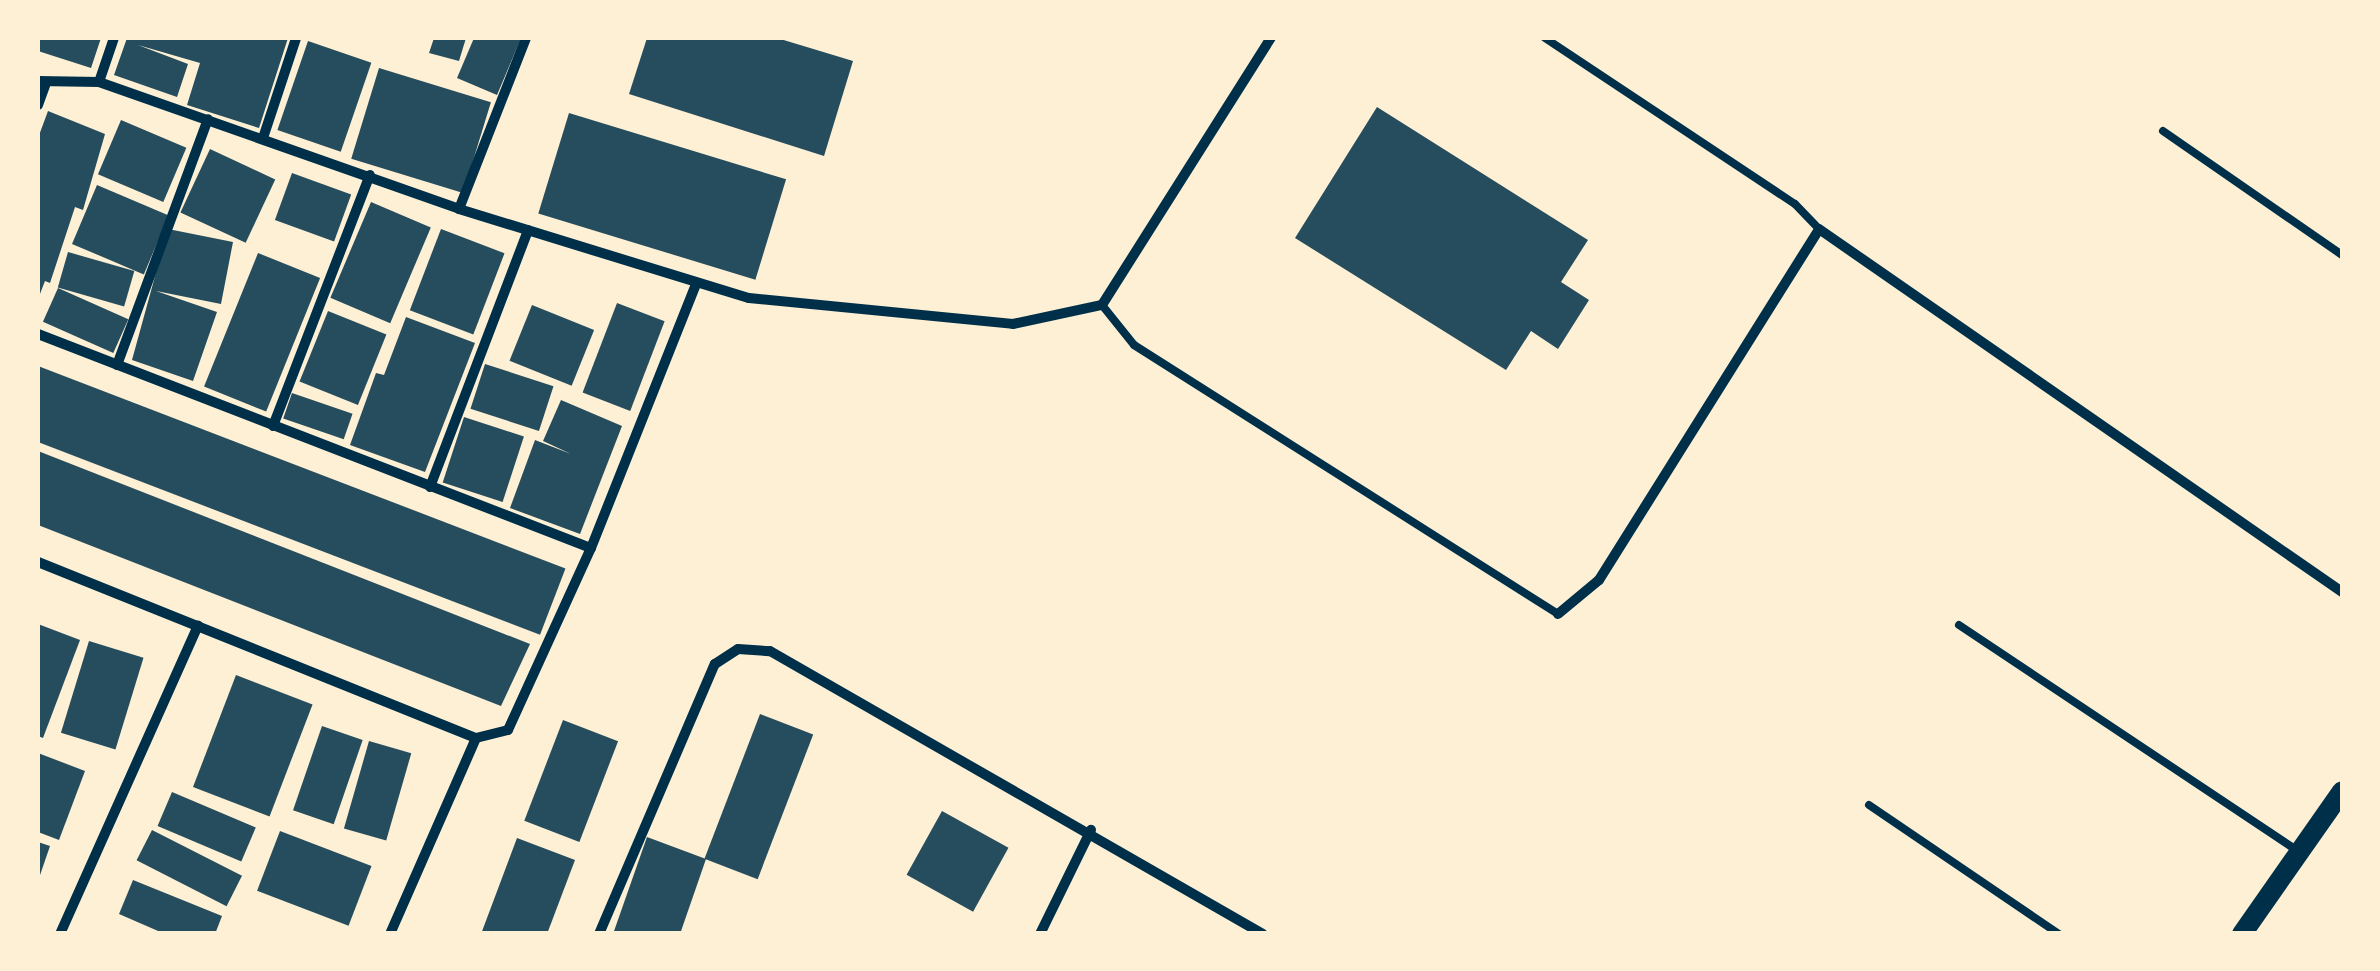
<!DOCTYPE html>
<style>
body{margin:0}
#map{position:relative;width:2380px;height:971px;overflow:hidden;background:#fdf0d5;font-family:Barlow,sans-serif}
div>[style]{position:absolute}
.building>*{inset:0;background:#264d5e;transform-origin:0 0}
.service>*{height:8px;margin:-4px;padding:0 4px;transform-origin:4px;border-radius:4px;background:#003049}
.minor>*{height:10px;margin:-5px;padding:0 5px;transform-origin:5px;border-radius:5px;background:#003049}
.secondary>*{height:20px;margin:-10px;padding:0 10px;transform-origin:10px;border-radius:10px;background:#003049}
span{translate:-50% -50%;white-space:nowrap;text-align:center;line-height:1.15;-webkit-text-stroke:10px #fdf0d5;paint-order:stroke}
.frame{position:absolute;inset:0;border:40px solid #fdf0d5;pointer-events:none}
</style>
<div id="map">
<div class="building">
<div style="clip-path:polygon(38px 38px,101px 38px,91px 68px,38px 51px)"></div>
<div style="clip-path:polygon(127px 38px,288px 38px,259px 128px,187px 105px,200px 63px,138px 45px,188px 64px,177px 97px,114px 75px)"></div>
<div style="clip-path:polygon(434px 38px,466px 38px,459px 61px,429px 53px)"></div>
<div style="clip-path:polygon(474px 38px,521px 38px,497px 95px,457px 78px)"></div>
<div style="clip-path:polygon(647px 38px,777px 38px,853px 61px,824px 156px,629px 94px)"></div>
<div style="left:308px;top:41px;width:67px;height:94px;rotate:19deg"></div>
<div style="left:379px;top:68px;width:117px;height:95px;rotate:17deg"></div>
<div style="clip-path:polygon(1377px 107px,1588px 240px,1561px 282px,1589px 300px,1558px 349px,1531px 331px,1506px 370px,1295px 238px)"></div>
<div style="clip-path:polygon(48px 111px,105px 134px,83px 210px,75px 207px,50px 283px,45px 281px,38px 299px,38px 138px)"></div>
<div style="left:569px;top:113px;width:227px;height:105px;rotate:17deg"></div>
<div style="left:121px;top:120px;width:71px;height:59px;rotate:23deg"></div>
<div style="left:210px;top:149px;width:72px;height:70px;rotate:25deg"></div>
<div style="left:292px;top:173px;width:63px;height:50px;rotate:20deg"></div>
<div style="left:97px;top:185px;width:78px;height:64px;rotate:23deg"></div>
<div style="left:371px;top:202px;width:65px;height:104px;rotate:23deg"></div>
<div style="clip-path:polygon(168px 229px,233px 242px,221px 304px,156px 291px,217px 312px,193px 381px,132px 360px)"></div>
<div style="left:441px;top:229px;width:68px;height:87px;rotate:21deg"></div>
<div style="left:68px;top:252px;width:69px;height:37px;rotate:16deg"></div>
<div style="left:258px;top:253px;width:67px;height:144px;rotate:22deg"></div>
<div style="left:58px;top:288px;width:77px;height:37px;rotate:24deg"></div>
<div style="left:617px;top:303px;width:51px;height:96px;rotate:21deg"></div>
<div style="left:532px;top:305px;width:67px;height:60px;rotate:22deg"></div>
<div style="left:328px;top:311px;width:63px;height:76px;rotate:22deg"></div>
<div style="clip-path:polygon(406px 317px,475px 343px,425px 472px,350px 445px,376px 373px,384px 375px)"></div>
<div style="left:485px;top:364px;width:72px;height:47px;rotate:18deg"></div>
<div style="left:38px;top:366px;width:565px;height:71px;rotate:21deg"></div>
<div style="left:292px;top:393px;width:64px;height:27px;rotate:19deg"></div>
<div style="clip-path:polygon(561px 400px,622px 426px,580px 534px,510px 508px,535px 440px,571px 454px,543px 441px)"></div>
<div style="left:464px;top:417px;width:63px;height:69px;rotate:18deg"></div>
<div style="clip-path:polygon(38px 451px,344px 571px,530px 644px,501px 706px,38px 525px)"></div>
<div style="clip-path:polygon(38px 624px,80px 640px,43px 738px,38px 736px)"></div>
<div style="left:89px;top:641px;width:57px;height:96px;rotate:17deg"></div>
<div style="left:236px;top:675px;width:82px;height:120px;rotate:21deg"></div>
<div style="left:760px;top:714px;width:57px;height:155px;rotate:21deg"></div>
<div style="left:563px;top:720px;width:59px;height:108px;rotate:21deg"></div>
<div style="left:322px;top:726px;width:43px;height:89px;rotate:19deg"></div>
<div style="left:369px;top:741px;width:44px;height:91px;rotate:16deg"></div>
<div style="clip-path:polygon(38px 753px,85px 771px,59px 840px,38px 832px)"></div>
<div style="left:172px;top:792px;width:91px;height:37px;rotate:23deg"></div>
<div style="left:942px;top:811px;width:76px;height:73px;rotate:29deg"></div>
<div style="left:152px;top:830px;width:101px;height:34px;rotate:27deg"></div>
<div style="left:280px;top:831px;width:98px;height:64px;rotate:21deg"></div>
<div style="clip-path:polygon(647px 837px,706px 859px,680px 934px,613px 934px)"></div>
<div style="clip-path:polygon(517px 838px,575px 860px,547px 934px,481px 934px)"></div>
<div style="clip-path:polygon(38px 842px,50px 846px,38px 881px)"></div>
<div style="clip-path:polygon(133px 880px,222px 916px,215px 934px,165px 934px,119px 914px)"></div>
</div>
<div class="service">
<div style="left:1545px;top:38px;width:300px;rotate:33.6deg"></div>
<div style="left:1795px;top:204px;width:35px;rotate:46deg"></div>
<div style="left:2163px;top:131px;width:218px;rotate:34.7deg"></div>
<div style="left:1102px;top:305px;width:51px;rotate:51.3deg"></div>
<div style="left:1134px;top:345px;width:502px;rotate:32.39deg"></div>
<div style="left:1959px;top:625px;width:409px;rotate:33.7deg"></div>
<div style="left:1869px;top:805px;width:230px;rotate:34.2deg"></div>
</div>
<div class="minor">
<div style="left:38px;top:81px;width:61px;rotate:0.9deg"></div>
<div style="left:99px;top:82px;width:382px;rotate:19.4deg"></div>
<div style="left:459px;top:209px;width:303px;rotate:17.1deg"></div>
<div style="left:749px;top:298px;width:265px;rotate:5.6deg"></div>
<div style="left:1013px;top:324px;width:91px;rotate:-12.1deg"></div>
<div style="left:1102px;top:305px;width:316px;rotate:-57.7deg"></div>
<div style="left:99px;top:82px;width:46px;rotate:-71.2deg"></div>
<div style="left:38px;top:105px;width:23px;rotate:-70deg"></div>
<div style="left:263px;top:138px;width:105px;rotate:-71.7deg"></div>
<div style="left:459px;top:209px;width:184px;rotate:-68.6deg"></div>
<div style="left:38px;top:334px;width:593px;rotate:21.16deg"></div>
<div style="left:117px;top:365px;width:262px;rotate:-69.7deg"></div>
<div style="left:273px;top:426px;width:269px;rotate:-68.9deg"></div>
<div style="left:430px;top:487px;width:275px;rotate:-69.1deg"></div>
<div style="left:38px;top:562px;width:472px;rotate:21.9deg"></div>
<div style="left:1558px;top:614px;width:53px;rotate:-39.7deg"></div>
<div style="left:1599px;top:580px;width:414px;rotate:-57.9deg"></div>
<div style="left:1819px;top:229px;width:637px;rotate:34.76deg"></div>
<div style="left:476px;top:738px;width:33px;rotate:-14deg"></div>
<div style="left:508px;top:730px;width:200px;rotate:-65.5deg"></div>
<div style="left:591px;top:548px;width:284px;rotate:-68.3deg"></div>
<div style="left:60px;top:934px;width:338px;rotate:-65.9deg"></div>
<div style="left:390px;top:934px;width:214px;rotate:-66.3deg"></div>
<div style="left:599px;top:934px;width:294px;rotate:-66.8deg"></div>
<div style="left:715px;top:664px;width:27px;rotate:-33deg"></div>
<div style="left:738px;top:649px;width:32px;rotate:4deg"></div>
<div style="left:770px;top:651px;width:568px;rotate:29.86deg"></div>
<div style="left:1040px;top:934px;width:116px;rotate:-63.9deg"></div>
</div>
<div class="secondary">
<div style="left:2242px;top:934px;width:174px;rotate:-55deg"></div>
</div>
<div class="frame"></div>
</div>
